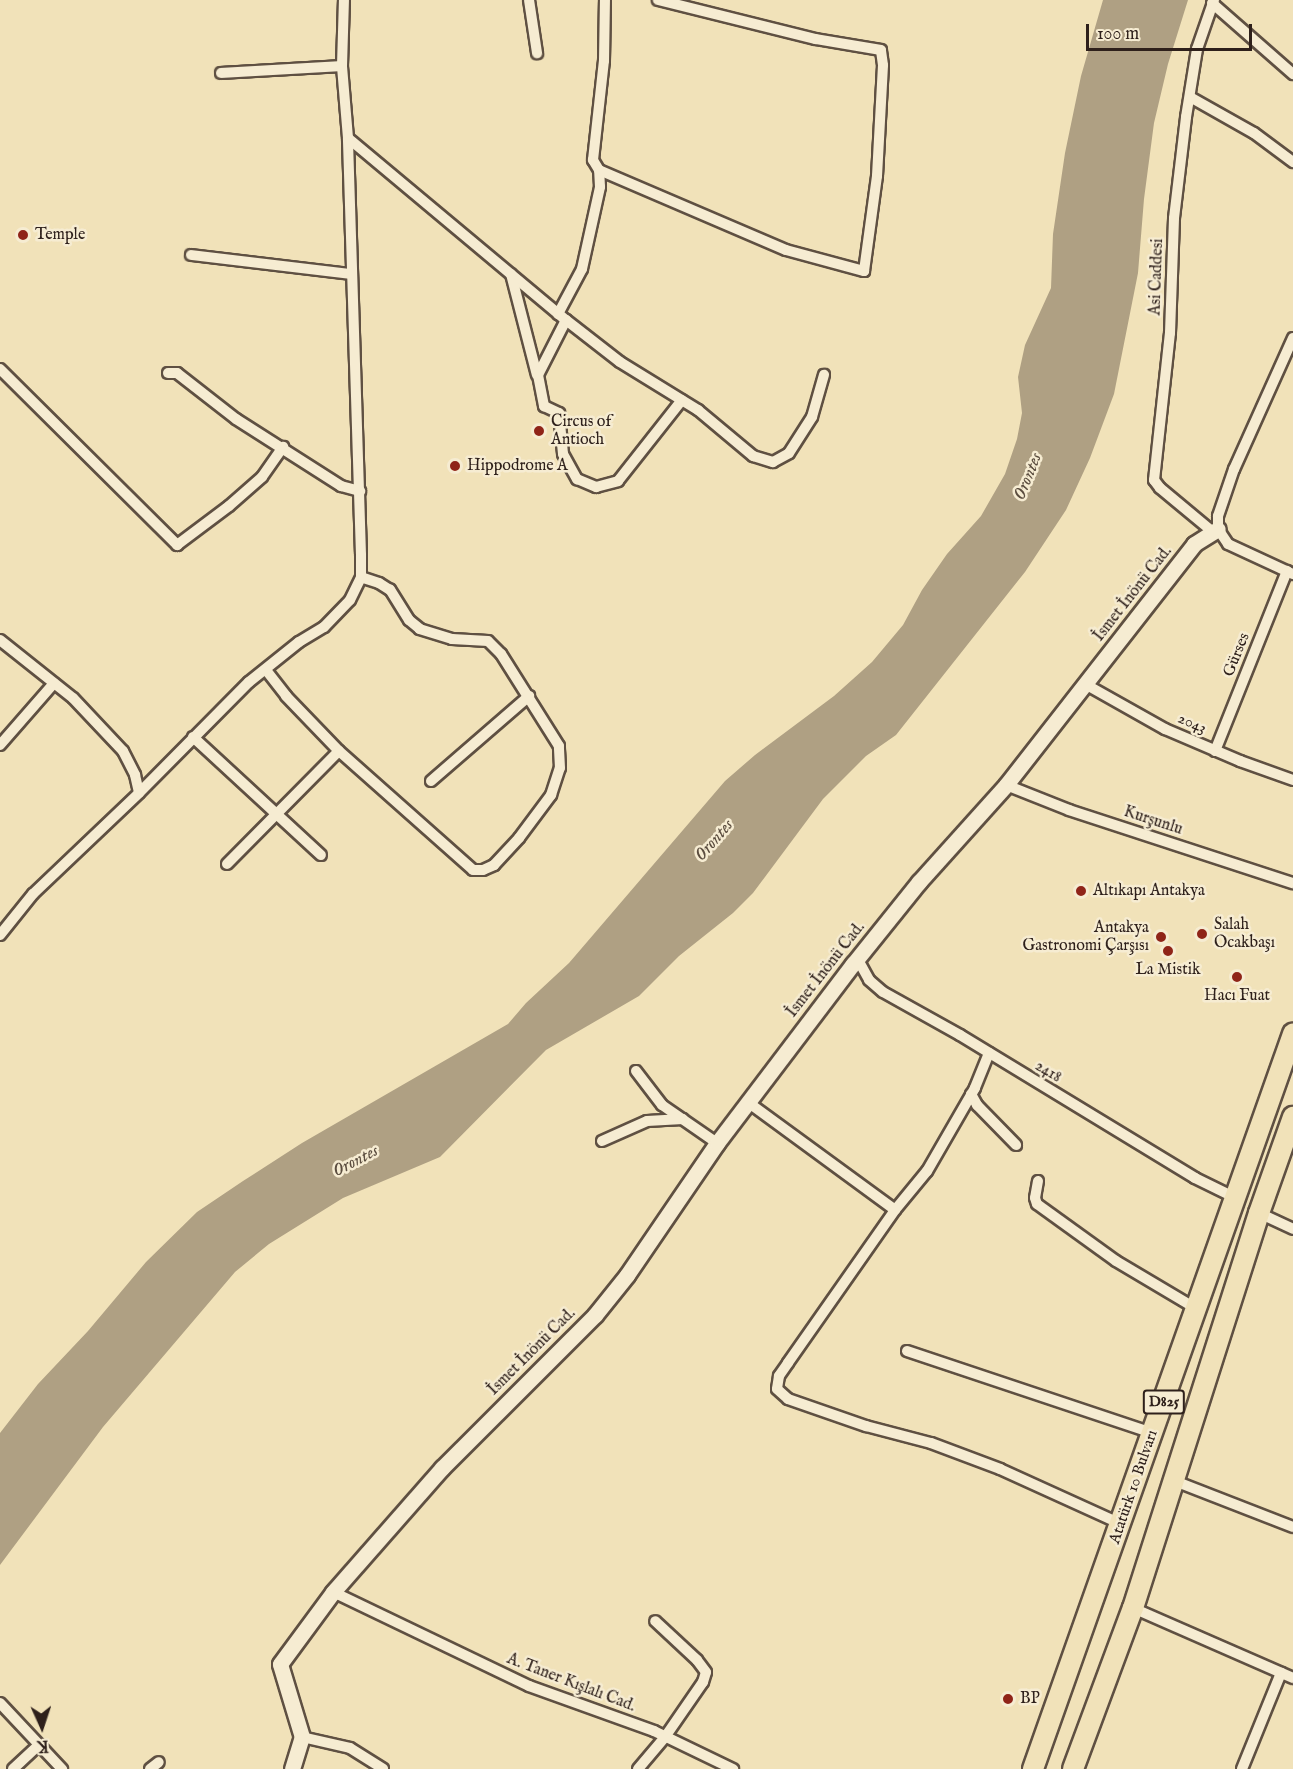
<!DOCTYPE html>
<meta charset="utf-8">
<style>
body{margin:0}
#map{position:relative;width:1293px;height:1769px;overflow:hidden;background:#f1e2b9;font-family:"IM FELL English",serif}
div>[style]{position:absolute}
.water>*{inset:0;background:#afa083}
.roads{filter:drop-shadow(2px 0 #5f5042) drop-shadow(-2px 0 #5f5042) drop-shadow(0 2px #5f5042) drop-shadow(0 -2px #5f5042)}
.street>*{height:10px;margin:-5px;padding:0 5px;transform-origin:5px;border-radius:5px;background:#f6ecd2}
.secondary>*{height:15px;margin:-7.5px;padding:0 7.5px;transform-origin:7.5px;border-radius:7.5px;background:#f6ecd2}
.highway>*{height:20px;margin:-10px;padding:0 10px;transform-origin:10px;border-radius:10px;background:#f1e2b9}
.dots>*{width:16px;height:16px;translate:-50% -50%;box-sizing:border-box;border:3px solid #f6ecd2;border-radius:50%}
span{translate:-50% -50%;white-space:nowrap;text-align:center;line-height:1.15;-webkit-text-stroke:5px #f6ecd2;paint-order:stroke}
.shield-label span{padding:2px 4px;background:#f6ecd2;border:2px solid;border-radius:4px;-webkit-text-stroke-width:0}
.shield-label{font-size:15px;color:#2e201b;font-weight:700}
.poi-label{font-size:16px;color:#2e201b}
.left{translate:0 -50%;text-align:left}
.right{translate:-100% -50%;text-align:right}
.street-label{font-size:16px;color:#2e201b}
.water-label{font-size:18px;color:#5b4d3f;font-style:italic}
.north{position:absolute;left:12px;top:1697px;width:60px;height:60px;-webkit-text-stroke:4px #f6ecd2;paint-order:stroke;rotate:177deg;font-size:16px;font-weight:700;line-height:24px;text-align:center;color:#2e201b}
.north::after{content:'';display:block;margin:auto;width:21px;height:27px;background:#2e201b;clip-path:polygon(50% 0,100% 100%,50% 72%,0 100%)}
.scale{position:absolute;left:1086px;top:24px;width:166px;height:27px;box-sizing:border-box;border:3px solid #2e201b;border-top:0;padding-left:8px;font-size:18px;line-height:21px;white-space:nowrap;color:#2e201b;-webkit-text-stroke:4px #f6ecd2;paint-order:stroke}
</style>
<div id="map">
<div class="water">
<div style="clip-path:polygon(1103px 0,1188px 0,1168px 64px,1154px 123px,1144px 199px,1138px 273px,1114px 394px,1090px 458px,1066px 510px,1025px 572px,896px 735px,866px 756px,823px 799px,753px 893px,733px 913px,679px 956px,639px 996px,546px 1050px,440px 1157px,343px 1198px,269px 1244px,235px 1272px,103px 1427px,0 1565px,0 1433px,38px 1384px,88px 1331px,146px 1262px,197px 1212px,243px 1181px,302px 1143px,508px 1024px,526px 1003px,569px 963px,725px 781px,755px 755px,834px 696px,872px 662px,903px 625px,922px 590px,947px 554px,981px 516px,1005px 474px,1017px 439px,1022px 413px,1018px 377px,1025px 345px,1051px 288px,1053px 234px,1065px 153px,1081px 76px)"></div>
</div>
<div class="roads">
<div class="street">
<div style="left:529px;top:0;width:54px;rotate:81.4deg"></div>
<div style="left:1212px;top:3px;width:108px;rotate:41.2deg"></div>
<div style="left:221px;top:73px;width:121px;rotate:-3.3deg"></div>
<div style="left:1190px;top:97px;width:73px;rotate:29.4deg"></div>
<div style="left:1254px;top:133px;width:49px;rotate:36.6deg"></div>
<div style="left:348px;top:138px;width:284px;rotate:39.9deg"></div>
<div style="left:566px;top:320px;width:68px;rotate:37.9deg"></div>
<div style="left:620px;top:362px;width:92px;rotate:31.6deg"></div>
<div style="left:698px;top:410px;width:72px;rotate:39.9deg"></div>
<div style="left:753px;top:456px;width:21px;rotate:17deg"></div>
<div style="left:773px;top:462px;width:18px;rotate:-29deg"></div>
<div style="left:789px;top:453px;width:43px;rotate:-57.4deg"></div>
<div style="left:812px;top:417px;width:44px;rotate:-74.1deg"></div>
<div style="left:599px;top:170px;width:203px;rotate:23.2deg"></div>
<div style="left:786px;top:250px;width:81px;rotate:15.1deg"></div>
<div style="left:864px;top:271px;width:96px;rotate:-82.2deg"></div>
<div style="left:877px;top:176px;width:111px;rotate:-86.9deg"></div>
<div style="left:883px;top:65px;width:15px;rotate:-98deg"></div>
<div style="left:881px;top:50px;width:67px;rotate:-170.5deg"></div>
<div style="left:815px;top:39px;width:162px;rotate:-166deg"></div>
<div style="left:191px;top:255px;width:161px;rotate:6.8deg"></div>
<div style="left:511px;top:274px;width:104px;rotate:75.6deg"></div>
<div style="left:558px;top:314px;width:51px;rotate:-61.9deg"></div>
<div style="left:582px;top:269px;width:84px;rotate:-77.6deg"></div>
<div style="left:600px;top:187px;width:17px;rotate:-93deg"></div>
<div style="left:599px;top:170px;width:12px;rotate:-121deg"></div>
<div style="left:593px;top:160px;width:100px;rotate:-83.7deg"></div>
<div style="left:604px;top:61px;width:61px;rotate:-89.1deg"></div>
<div style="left:566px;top:320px;width:62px;rotate:117deg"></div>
<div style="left:538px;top:375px;width:32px;rotate:79deg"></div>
<div style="left:544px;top:406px;width:17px;rotate:25deg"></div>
<div style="left:559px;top:413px;width:41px;rotate:84.4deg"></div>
<div style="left:563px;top:454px;width:29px;rotate:61deg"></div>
<div style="left:577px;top:479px;width:21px;rotate:23deg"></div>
<div style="left:596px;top:487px;width:23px;rotate:-15deg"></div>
<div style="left:618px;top:481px;width:103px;rotate:-51.7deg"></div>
<div style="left:1293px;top:338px;width:144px;rotate:114.2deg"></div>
<div style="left:1234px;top:469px;width:50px;rotate:108.8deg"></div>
<div style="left:1218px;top:516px;width:13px;rotate:90deg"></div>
<div style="left:1218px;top:529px;width:18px;rotate:56deg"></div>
<div style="left:1228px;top:544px;width:72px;rotate:24.8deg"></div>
<div style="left:0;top:369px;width:250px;rotate:44.8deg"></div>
<div style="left:177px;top:545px;width:65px;rotate:-36.9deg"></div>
<div style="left:229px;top:506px;width:44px;rotate:-41.3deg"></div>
<div style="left:262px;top:477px;width:37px;rotate:-55deg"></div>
<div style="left:168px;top:373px;width:9px"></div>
<div style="left:177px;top:373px;width:75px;rotate:37.9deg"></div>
<div style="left:236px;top:419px;width:125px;rotate:32.5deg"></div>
<div style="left:341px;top:486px;width:20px;rotate:15deg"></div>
<div style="left:1213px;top:532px;width:69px;rotate:-140.3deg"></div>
<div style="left:1160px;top:488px;width:10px;rotate:-127deg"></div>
<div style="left:1154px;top:480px;width:148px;rotate:-83.8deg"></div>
<div style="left:1170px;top:333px;width:115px;rotate:-88deg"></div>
<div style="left:1174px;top:218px;width:102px;rotate:-83.2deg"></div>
<div style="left:1186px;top:117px;width:69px;rotate:-80.8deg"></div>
<div style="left:1197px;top:49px;width:52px;rotate:-70.9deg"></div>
<div style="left:0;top:640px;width:93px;rotate:38.5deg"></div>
<div style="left:73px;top:698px;width:73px;rotate:46.7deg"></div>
<div style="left:123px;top:751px;width:27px;rotate:63deg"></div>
<div style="left:135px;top:775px;width:18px;rotate:77deg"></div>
<div style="left:139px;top:793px;width:156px;rotate:-45.3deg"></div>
<div style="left:249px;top:682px;width:64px;rotate:-38.7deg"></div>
<div style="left:299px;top:642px;width:29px;rotate:-31deg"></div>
<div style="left:324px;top:627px;width:37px;rotate:-46deg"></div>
<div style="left:350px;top:600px;width:25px;rotate:-64deg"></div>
<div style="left:361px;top:577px;width:22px;rotate:-90deg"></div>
<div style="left:361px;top:555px;width:417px;rotate:-91.8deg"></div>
<div style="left:348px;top:138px;width:72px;rotate:-94.8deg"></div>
<div style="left:342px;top:66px;width:66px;rotate:-88.3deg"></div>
<div style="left:266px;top:670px;width:33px;rotate:52deg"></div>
<div style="left:286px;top:696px;width:76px;rotate:46.1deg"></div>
<div style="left:339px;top:751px;width:179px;rotate:41.6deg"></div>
<div style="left:473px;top:870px;width:10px"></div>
<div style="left:483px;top:870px;width:12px;rotate:-24deg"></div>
<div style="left:494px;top:865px;width:37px;rotate:-47deg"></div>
<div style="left:519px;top:838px;width:54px;rotate:-53.3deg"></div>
<div style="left:551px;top:795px;width:28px;rotate:-72deg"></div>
<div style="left:560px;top:768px;width:22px;rotate:-93deg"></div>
<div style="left:559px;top:746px;width:109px;rotate:-122.2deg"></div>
<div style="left:501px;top:654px;width:18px;rotate:-135deg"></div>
<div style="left:488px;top:641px;width:36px;rotate:-177deg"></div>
<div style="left:452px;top:639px;width:34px;rotate:-163deg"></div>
<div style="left:420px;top:629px;width:14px;rotate:-141deg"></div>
<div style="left:409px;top:620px;width:36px;rotate:-122deg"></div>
<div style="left:390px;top:590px;width:13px;rotate:-148deg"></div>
<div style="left:379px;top:583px;width:19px;rotate:-162deg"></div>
<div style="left:1085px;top:684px;width:92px;rotate:29.4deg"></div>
<div style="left:1165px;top:729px;width:82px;rotate:23.1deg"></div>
<div style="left:1240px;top:761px;width:56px;rotate:19.7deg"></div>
<div style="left:193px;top:737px;width:174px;rotate:42.7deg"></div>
<div style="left:0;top:745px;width:82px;rotate:-48.9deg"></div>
<div style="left:1215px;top:751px;width:194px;rotate:-68.2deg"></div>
<div style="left:431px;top:781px;width:130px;rotate:-40.9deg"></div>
<div style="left:1006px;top:785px;width:68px;rotate:21.6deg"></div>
<div style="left:1069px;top:810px;width:236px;rotate:18.1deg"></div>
<div style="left:227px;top:864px;width:159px;rotate:-45.3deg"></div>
<div style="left:0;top:935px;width:53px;rotate:-51.2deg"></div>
<div style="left:33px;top:894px;width:146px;rotate:-43.6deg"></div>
<div style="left:857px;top:958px;width:25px;rotate:61deg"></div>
<div style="left:869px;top:980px;width:18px;rotate:41deg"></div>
<div style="left:883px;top:992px;width:88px;rotate:29.2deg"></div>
<div style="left:960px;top:1035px;width:275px;rotate:31.3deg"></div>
<div style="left:1195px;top:1178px;width:46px;rotate:26deg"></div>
<div style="left:989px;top:1053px;width:38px;rotate:112deg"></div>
<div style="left:975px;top:1088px;width:96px;rotate:120deg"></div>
<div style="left:927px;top:1171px;width:50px;rotate:129.4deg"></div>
<div style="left:895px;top:1210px;width:187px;rotate:125deg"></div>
<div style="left:788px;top:1363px;width:16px;rotate:125deg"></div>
<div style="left:779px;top:1376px;width:13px;rotate:99deg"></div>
<div style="left:777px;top:1389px;width:15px;rotate:42deg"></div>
<div style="left:788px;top:1399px;width:83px;rotate:19.1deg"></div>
<div style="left:866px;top:1426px;width:67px;rotate:14.7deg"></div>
<div style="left:931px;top:1443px;width:74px;rotate:20.6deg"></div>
<div style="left:1000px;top:1469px;width:133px;rotate:24.4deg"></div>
<div style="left:636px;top:1071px;width:43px;rotate:52.6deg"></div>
<div style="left:662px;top:1105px;width:67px;rotate:34.6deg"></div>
<div style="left:971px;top:1094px;width:13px;rotate:61deg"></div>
<div style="left:977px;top:1105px;width:56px;rotate:45.7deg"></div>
<div style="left:749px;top:1103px;width:181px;rotate:36.2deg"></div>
<div style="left:602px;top:1141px;width:49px;rotate:-24deg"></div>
<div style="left:647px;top:1121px;width:36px;rotate:-3deg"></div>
<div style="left:1038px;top:1181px;width:17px;rotate:100deg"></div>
<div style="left:1035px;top:1198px;width:6px;rotate:72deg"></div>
<div style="left:1037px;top:1204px;width:97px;rotate:35.8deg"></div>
<div style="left:1116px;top:1261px;width:94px;rotate:30.7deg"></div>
<div style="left:1259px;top:1213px;width:38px;rotate:25deg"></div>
<div style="left:907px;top:1351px;width:258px;rotate:18.5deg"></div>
<div style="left:1172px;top:1480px;width:130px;rotate:21.2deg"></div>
<div style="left:333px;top:1592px;width:217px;rotate:25.6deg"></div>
<div style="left:529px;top:1686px;width:133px;rotate:19.8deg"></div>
<div style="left:654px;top:1731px;width:88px;rotate:25.7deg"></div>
<div style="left:1133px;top:1608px;width:175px;rotate:23.6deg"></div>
<div style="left:0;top:1703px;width:91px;rotate:46.8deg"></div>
<div style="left:302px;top:1737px;width:49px;rotate:12.9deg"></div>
<div style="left:350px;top:1748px;width:39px;rotate:32deg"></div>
<div style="left:13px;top:1769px;width:35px;rotate:-43deg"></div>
<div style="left:150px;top:1769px;width:11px;rotate:-38deg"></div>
<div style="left:638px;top:1769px;width:42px;rotate:-49.8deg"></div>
<div style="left:665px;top:1737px;width:67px;rotate:-55.4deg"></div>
<div style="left:703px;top:1682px;width:10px;rotate:-73deg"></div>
<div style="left:706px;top:1672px;width:15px;rotate:-127deg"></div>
<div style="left:697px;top:1660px;width:57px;rotate:-137.1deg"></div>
<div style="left:1242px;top:1769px;width:104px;rotate:-67.9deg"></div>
</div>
<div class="secondary">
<div style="left:292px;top:1769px;width:34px;rotate:-73deg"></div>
<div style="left:302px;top:1737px;width:76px;rotate:-106.8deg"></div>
<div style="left:280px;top:1664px;width:89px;rotate:-53.6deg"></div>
<div style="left:333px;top:1592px;width:165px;rotate:-48.7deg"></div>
<div style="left:442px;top:1468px;width:216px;rotate:-45deg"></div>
<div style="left:595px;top:1315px;width:51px;rotate:-51.3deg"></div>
<div style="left:627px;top:1275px;width:160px;rotate:-55.7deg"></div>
<div style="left:717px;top:1143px;width:225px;rotate:-52.8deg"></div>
<div style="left:853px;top:964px;width:105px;rotate:-51.2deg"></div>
<div style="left:919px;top:882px;width:130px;rotate:-48.1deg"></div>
<div style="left:1006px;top:785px;width:306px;rotate:-52deg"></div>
<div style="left:1194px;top:544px;width:28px;rotate:-32deg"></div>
</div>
<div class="highway">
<div style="left:1033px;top:1769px;width:780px;rotate:-70.52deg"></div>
<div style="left:1073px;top:1769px;width:172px;rotate:-69.6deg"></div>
<div style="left:1133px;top:1608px;width:415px;rotate:-72.3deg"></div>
<div style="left:1259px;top:1213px;width:102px;rotate:-70.5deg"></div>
</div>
</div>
<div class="dots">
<div style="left:23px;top:235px;background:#8f2418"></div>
<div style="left:539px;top:431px;background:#8f2418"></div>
<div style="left:455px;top:466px;background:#8f2418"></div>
<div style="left:1081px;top:891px;background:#8f2418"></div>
<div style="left:1202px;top:934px;background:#8f2418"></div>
<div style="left:1161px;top:937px;background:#8f2418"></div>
<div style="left:1168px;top:951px;background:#8f2418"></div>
<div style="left:1237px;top:977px;background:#8f2418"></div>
<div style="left:1008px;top:1699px;background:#8f2418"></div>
</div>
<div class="shield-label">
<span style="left:1164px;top:1402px">D825</span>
</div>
<div class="poi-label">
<span class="left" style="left:35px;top:235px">Temple</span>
<span class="left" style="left:551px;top:431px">Circus of<br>Antioch</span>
<span class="left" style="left:467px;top:466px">Hippodrome A</span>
<span class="left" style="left:1093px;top:891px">Altıkapı Antakya</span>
<span class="left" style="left:1214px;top:934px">Salah<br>Ocakbaşı</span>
<span class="right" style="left:1149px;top:937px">Antakya<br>Gastronomi Çarşısı</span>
<span style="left:1168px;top:970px">La Mistik</span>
<span style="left:1237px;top:996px">Hacı Fuat</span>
<span class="left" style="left:1020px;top:1699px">BP</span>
</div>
<div class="street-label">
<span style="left:1157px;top:277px;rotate:-88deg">Asi Caddesi</span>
<span style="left:1133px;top:594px;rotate:-52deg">İsmet İnönü Cad.</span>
<span style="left:1237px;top:655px;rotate:-68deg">Gürses</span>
<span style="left:1192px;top:724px;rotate:24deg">2043</span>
<span style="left:1153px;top:821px;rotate:18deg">Kurşunlu</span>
<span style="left:826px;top:970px;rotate:-52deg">İsmet İnönü Cad.</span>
<span style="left:1048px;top:1072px;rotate:31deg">2418</span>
<span style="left:532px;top:1352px;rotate:-45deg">İsmet İnönü Cad.</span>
<span style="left:1134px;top:1487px;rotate:-71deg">Atatürk 10 Bulvarı</span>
<span style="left:571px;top:1683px;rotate:21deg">A. Taner Kışlalı Cad.</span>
</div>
<div class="water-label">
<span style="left:1029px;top:477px;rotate:-68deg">Orontes</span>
<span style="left:715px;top:841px;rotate:-49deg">Orontes</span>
<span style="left:356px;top:1162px;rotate:-28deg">Orontes</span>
</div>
<div class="north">K</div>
<div class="scale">100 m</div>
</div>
